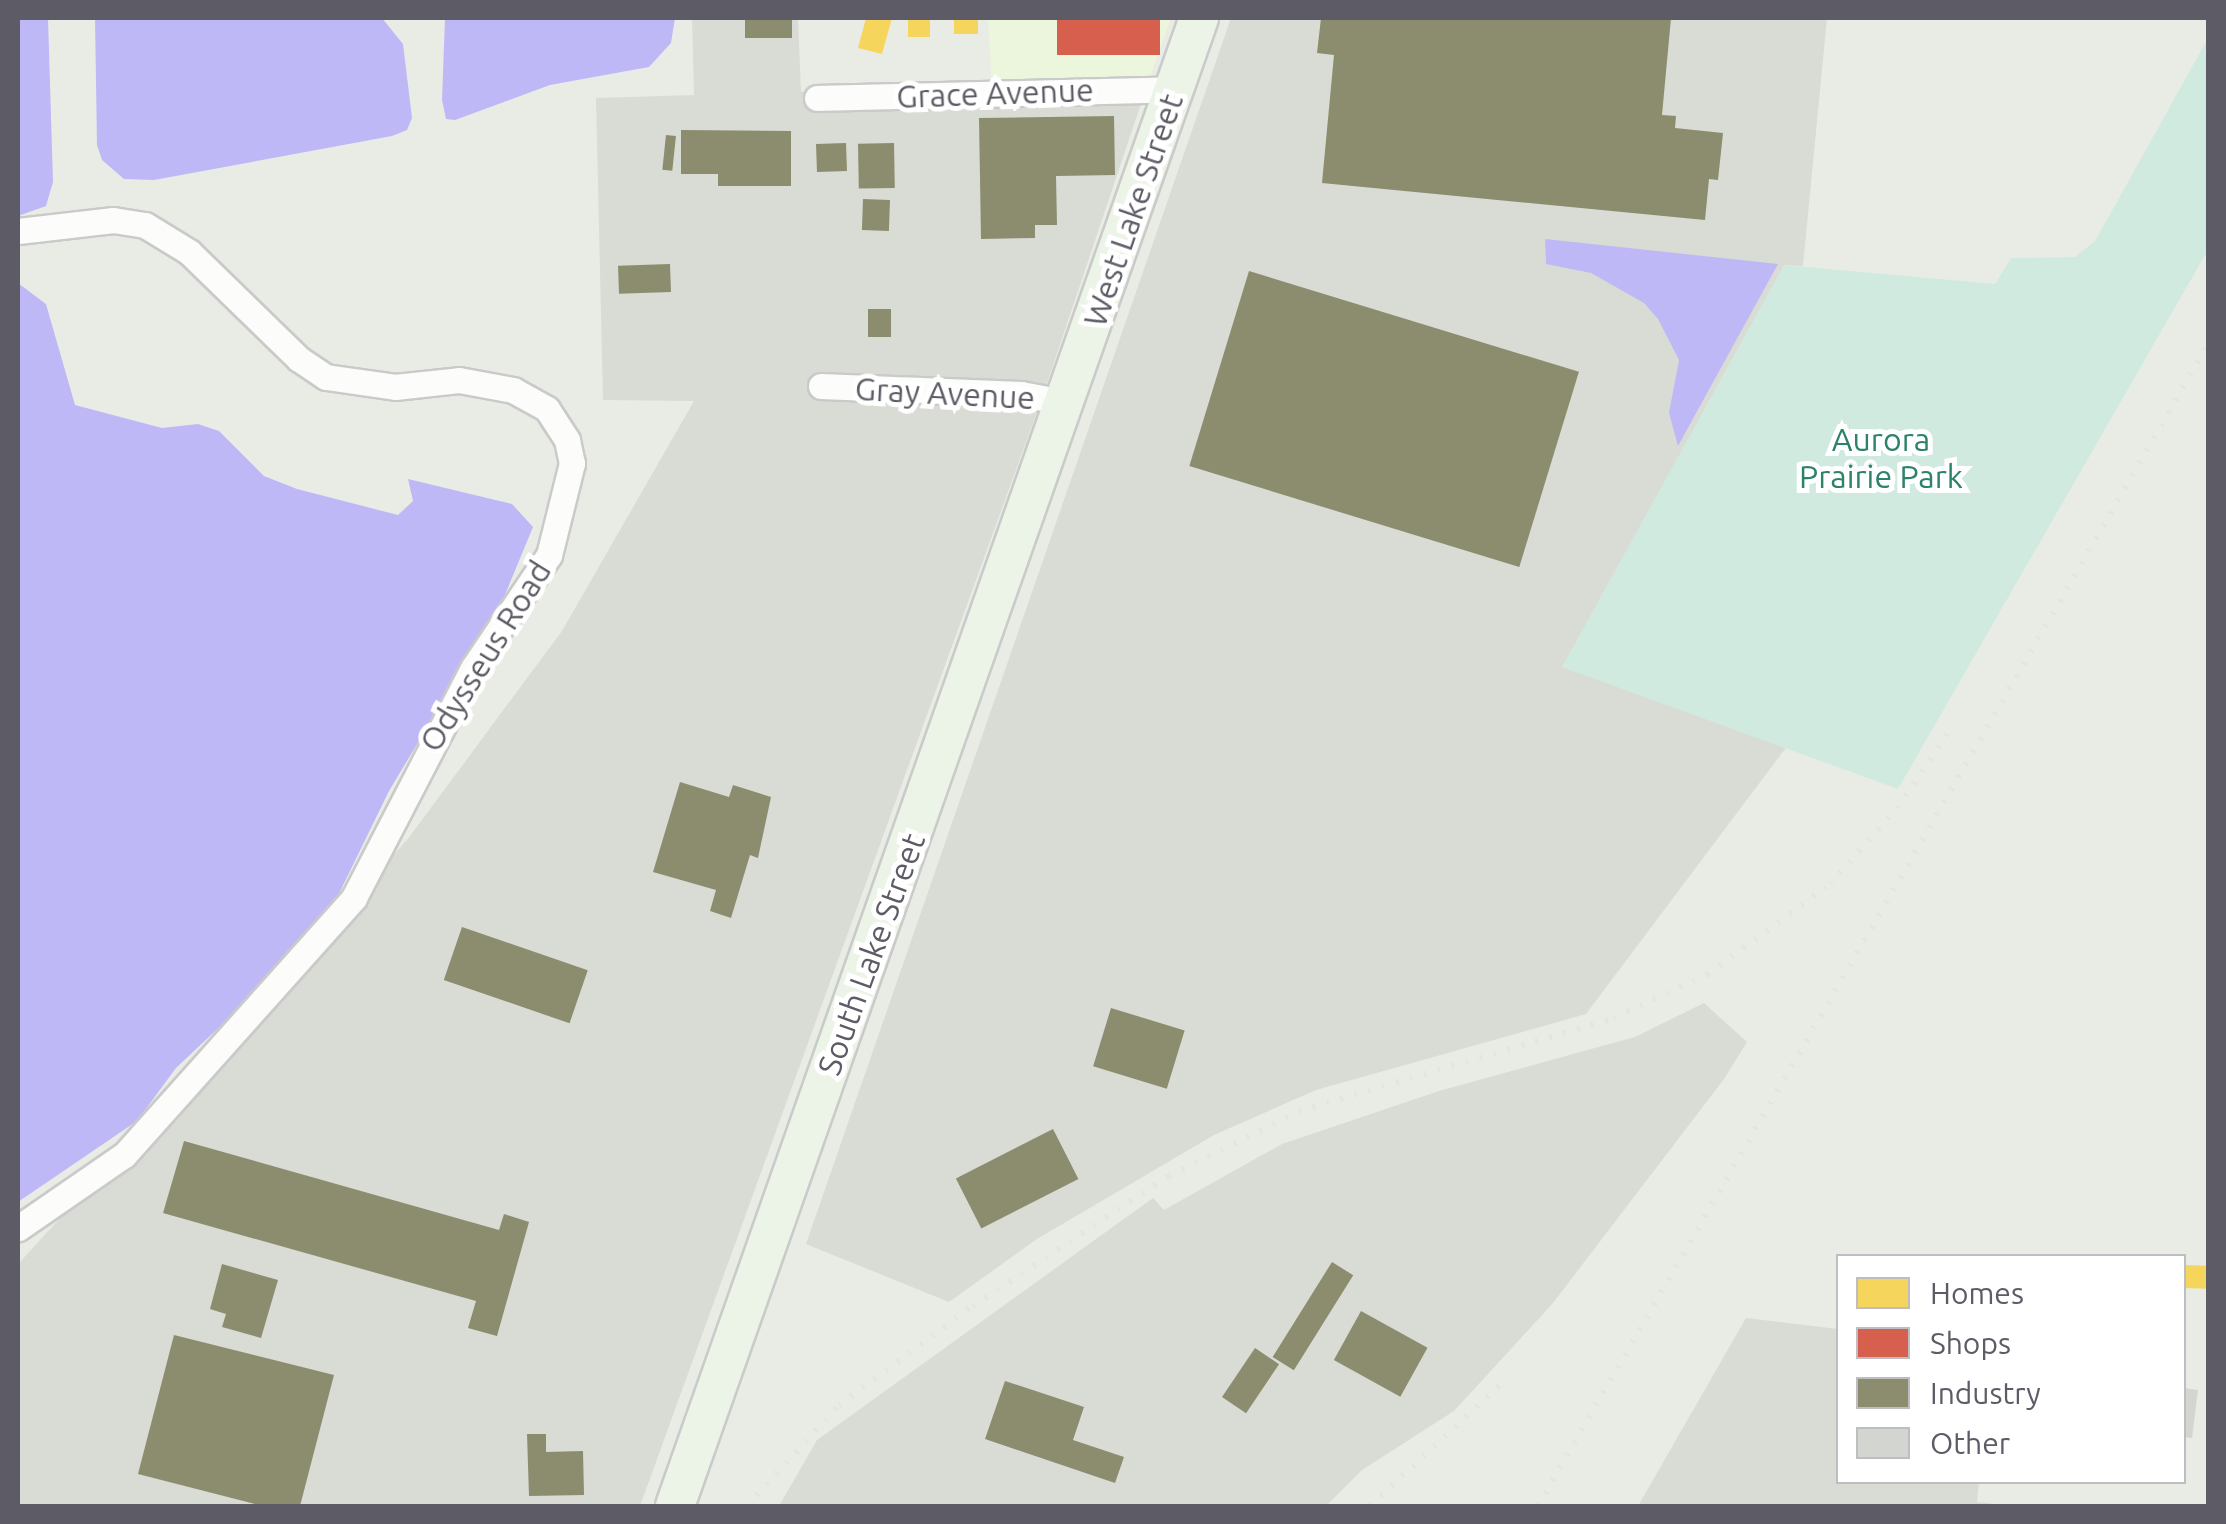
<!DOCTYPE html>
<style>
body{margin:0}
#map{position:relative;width:2226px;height:1524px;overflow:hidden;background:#e9ece5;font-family:Ubuntu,sans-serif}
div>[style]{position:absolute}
.commercial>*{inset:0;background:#ebf6dd}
.industrial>*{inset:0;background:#d9dbd5}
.green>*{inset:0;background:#d1eae0}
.water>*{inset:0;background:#bfb8f7}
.homes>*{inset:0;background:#f6d55c;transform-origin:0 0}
.shops>*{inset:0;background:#d6604d;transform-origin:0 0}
.industry>*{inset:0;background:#8c8c6e;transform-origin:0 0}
.building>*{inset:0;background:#d3d5d0}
.roads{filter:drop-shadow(2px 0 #c9cac9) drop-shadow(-2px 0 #c9cac9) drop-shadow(0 2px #c9cac9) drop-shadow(0 -2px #c9cac9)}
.minor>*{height:25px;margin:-12.5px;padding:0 12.5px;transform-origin:12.5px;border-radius:12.5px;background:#fcfcfb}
.primary>*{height:38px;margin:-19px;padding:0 19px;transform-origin:19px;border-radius:19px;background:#ecf3e7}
.rail>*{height:6px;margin-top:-3px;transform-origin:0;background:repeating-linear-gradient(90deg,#e4e4e3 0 2.5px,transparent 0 14.5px)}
span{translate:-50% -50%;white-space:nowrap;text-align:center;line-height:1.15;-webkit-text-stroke:10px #fff;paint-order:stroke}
.street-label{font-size:32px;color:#5d5b65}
.park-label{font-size:32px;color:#2d826b}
.frame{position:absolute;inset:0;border:20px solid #5d5b65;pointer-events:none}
.legend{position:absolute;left:1836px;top:1254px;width:350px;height:230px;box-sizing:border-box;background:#fff;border:2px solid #bebdc1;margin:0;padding:12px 18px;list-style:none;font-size:30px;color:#5d5b65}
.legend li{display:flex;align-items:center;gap:20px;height:50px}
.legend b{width:50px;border:2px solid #bebdc1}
</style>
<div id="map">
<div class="commercial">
<div style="clip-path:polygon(988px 18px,1171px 18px,1148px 83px,992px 86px)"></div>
</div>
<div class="industrial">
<div style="clip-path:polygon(692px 18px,798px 18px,801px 92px,1148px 83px,1042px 398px,640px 1506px,18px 1506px,18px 1264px,407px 840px,562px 631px,694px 401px,603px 400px,596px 98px,694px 95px)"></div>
<div style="clip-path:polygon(1231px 18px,1827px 18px,1803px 266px,1784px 265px,1788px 745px,1586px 1014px,1316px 1090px,1214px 1135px,1037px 1239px,949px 1302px,806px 1244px)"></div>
<div style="clip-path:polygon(1704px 1003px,1747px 1042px,1724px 1079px,1553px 1303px,1454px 1411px,1362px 1470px,1326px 1506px,779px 1506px,817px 1440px,1153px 1198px,1164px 1210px,1282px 1144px,1439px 1091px,1635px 1037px)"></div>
<div style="clip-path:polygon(1746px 1318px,1838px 1329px,1838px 1482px,1979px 1482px,1977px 1502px,2012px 1506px,1638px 1506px)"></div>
</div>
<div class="green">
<div style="clip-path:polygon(2208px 38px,2208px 250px,1898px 789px,1562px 667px,1784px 265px,1995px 284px,2011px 258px,2075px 257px,2095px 241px)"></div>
</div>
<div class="water">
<div style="clip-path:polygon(18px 18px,48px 18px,53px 182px,46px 206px,18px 216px)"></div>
<div style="clip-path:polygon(95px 18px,382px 18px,403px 44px,412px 118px,407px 130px,392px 136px,154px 180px,124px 179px,102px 160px,97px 145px)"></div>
<div style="clip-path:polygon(445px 18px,675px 18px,671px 43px,649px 67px,550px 85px,455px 120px,446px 119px,442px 100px)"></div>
<div style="clip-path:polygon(1545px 239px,1778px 264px,1678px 446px,1669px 413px,1679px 360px,1658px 319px,1644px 303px,1591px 273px,1546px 264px)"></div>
<div style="clip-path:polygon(18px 283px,46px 304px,75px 405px,162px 428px,198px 424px,219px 431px,264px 476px,297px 489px,398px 515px,413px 501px,408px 479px,512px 504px,533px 527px,502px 602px,389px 791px,330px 912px,298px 953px,176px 1068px,137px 1121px,18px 1202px)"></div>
</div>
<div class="homes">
<div style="clip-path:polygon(866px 18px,892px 18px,882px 54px,858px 48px)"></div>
<div style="left:908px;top:18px;width:22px;height:19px"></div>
<div style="left:954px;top:18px;width:24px;height:16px"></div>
<div style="left:2184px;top:1265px;width:24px;height:23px;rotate:2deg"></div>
</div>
<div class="shops">
<div style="left:1057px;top:18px;width:103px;height:37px"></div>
</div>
<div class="industry">
<div style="left:745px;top:18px;width:47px;height:20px"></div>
<div style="clip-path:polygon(1321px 18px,1671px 18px,1662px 115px,1676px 116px,1675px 128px,1723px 133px,1718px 180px,1709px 179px,1705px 220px,1322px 183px,1334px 55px,1317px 53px)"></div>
<div style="clip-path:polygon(1114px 116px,1115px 175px,1056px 176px,1057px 225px,1035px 225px,1035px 238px,981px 239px,979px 118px)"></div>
<div style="clip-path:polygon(681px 130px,791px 131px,791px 186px,718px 186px,718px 174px,681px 174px)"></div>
<div style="left:666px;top:135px;width:10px;height:35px;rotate:6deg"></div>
<div style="left:846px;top:143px;width:28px;height:30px;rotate:88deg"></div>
<div style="left:894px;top:143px;width:45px;height:36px;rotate:89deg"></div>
<div style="left:863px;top:199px;width:27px;height:31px;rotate:2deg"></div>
<div style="left:670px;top:264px;width:28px;height:52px;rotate:88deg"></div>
<div style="left:1249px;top:271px;width:345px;height:204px;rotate:17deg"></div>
<div style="left:868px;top:309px;width:23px;height:28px"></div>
<div style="clip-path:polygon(680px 782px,729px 797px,733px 785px,771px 797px,758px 858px,750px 855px,731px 918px,710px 911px,716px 890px,653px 872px)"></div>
<div style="left:462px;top:927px;width:133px;height:56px;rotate:19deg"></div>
<div style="left:1111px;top:1008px;width:77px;height:61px;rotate:17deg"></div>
<div style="left:1053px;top:1129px;width:56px;height:109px;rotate:63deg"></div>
<div style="clip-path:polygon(184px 1141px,499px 1230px,504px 1214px,529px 1222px,497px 1336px,468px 1328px,476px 1301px,163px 1213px)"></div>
<div style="left:1332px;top:1262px;width:25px;height:112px;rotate:32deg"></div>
<div style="clip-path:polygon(222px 1264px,278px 1280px,261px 1338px,222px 1327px,226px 1314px,210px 1309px)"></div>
<div style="left:1361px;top:1311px;width:76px;height:56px;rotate:29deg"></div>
<div style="clip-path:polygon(174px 1335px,334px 1375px,300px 1506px,263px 1506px,138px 1474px)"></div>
<div style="left:1255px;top:1348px;width:29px;height:59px;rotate:34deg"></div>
<div style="clip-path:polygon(1005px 1381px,1084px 1407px,1073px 1440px,1124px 1457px,1115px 1483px,985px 1439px)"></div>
<div style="clip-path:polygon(527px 1434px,546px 1434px,546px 1452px,583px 1451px,584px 1495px,529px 1496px)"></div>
</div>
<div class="building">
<div style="clip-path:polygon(2184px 1388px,2198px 1390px,2192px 1438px,2184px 1437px)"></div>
</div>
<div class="roads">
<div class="minor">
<div style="left:817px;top:98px;width:357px;rotate:-1.4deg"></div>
<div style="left:18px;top:231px;width:96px;rotate:-6.6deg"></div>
<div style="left:113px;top:220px;width:32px;rotate:9deg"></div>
<div style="left:145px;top:225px;width:52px;rotate:31.5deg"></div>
<div style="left:189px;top:252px;width:153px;rotate:44.2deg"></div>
<div style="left:299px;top:359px;width:32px;rotate:34deg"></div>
<div style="left:326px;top:377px;width:70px;rotate:8.2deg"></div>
<div style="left:395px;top:387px;width:64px;rotate:-6.2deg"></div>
<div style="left:459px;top:380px;width:55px;rotate:10.5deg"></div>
<div style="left:513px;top:390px;width:39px;rotate:29deg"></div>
<div style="left:547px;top:409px;width:37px;rotate:57deg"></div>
<div style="left:567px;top:440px;width:24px;rotate:78deg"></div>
<div style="left:572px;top:463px;width:95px;rotate:104deg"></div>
<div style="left:549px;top:555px;width:136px;rotate:123.9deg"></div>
<div style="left:473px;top:668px;width:259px;rotate:117.4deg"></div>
<div style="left:354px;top:898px;width:345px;rotate:131.8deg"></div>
<div style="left:124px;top:1155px;width:129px;rotate:145.4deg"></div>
<div style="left:821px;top:386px;width:200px;rotate:2.3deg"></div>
<div style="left:1021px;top:394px;width:49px;rotate:10.6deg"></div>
</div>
<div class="primary">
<div style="left:675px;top:1506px;width:1578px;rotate:-70.6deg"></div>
</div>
</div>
<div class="rail">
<div style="left:747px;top:1506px;width:137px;rotate:-47.7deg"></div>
<div style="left:839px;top:1405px;width:167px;rotate:-36.5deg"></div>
<div style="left:973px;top:1306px;width:235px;rotate:-33.6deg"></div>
<div style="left:1169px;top:1176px;width:145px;rotate:-26.6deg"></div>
<div style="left:1299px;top:1111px;width:328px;rotate:-16.4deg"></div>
<div style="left:1614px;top:1018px;width:104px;rotate:-25.1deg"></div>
<div style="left:1708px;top:974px;width:152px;rotate:-36.4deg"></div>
<div style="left:1830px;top:884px;width:101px;rotate:-48.6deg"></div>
<div style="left:1897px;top:808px;width:102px;rotate:-55.8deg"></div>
<div style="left:1370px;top:1506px;width:182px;rotate:-43deg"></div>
<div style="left:1538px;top:1506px;width:1341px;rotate:-60.03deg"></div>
</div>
<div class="street-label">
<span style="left:995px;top:93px;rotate:-2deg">Grace Avenue</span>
<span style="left:1133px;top:210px;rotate:-71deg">West Lake Street</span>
<span style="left:945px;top:393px;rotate:3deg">Gray Avenue</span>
<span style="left:485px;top:656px;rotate:-58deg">Odysseus Road</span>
<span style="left:871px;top:954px;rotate:-70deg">South Lake Street</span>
</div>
<div class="park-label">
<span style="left:1881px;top:458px">Aurora<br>Prairie Park</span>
</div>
<div class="frame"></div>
<ul class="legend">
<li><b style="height:28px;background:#f6d55c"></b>Homes</li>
<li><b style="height:28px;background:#d6604d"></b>Shops</li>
<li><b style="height:28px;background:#8c8c6e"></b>Industry</li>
<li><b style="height:28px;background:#d3d5d0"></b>Other</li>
</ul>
</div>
